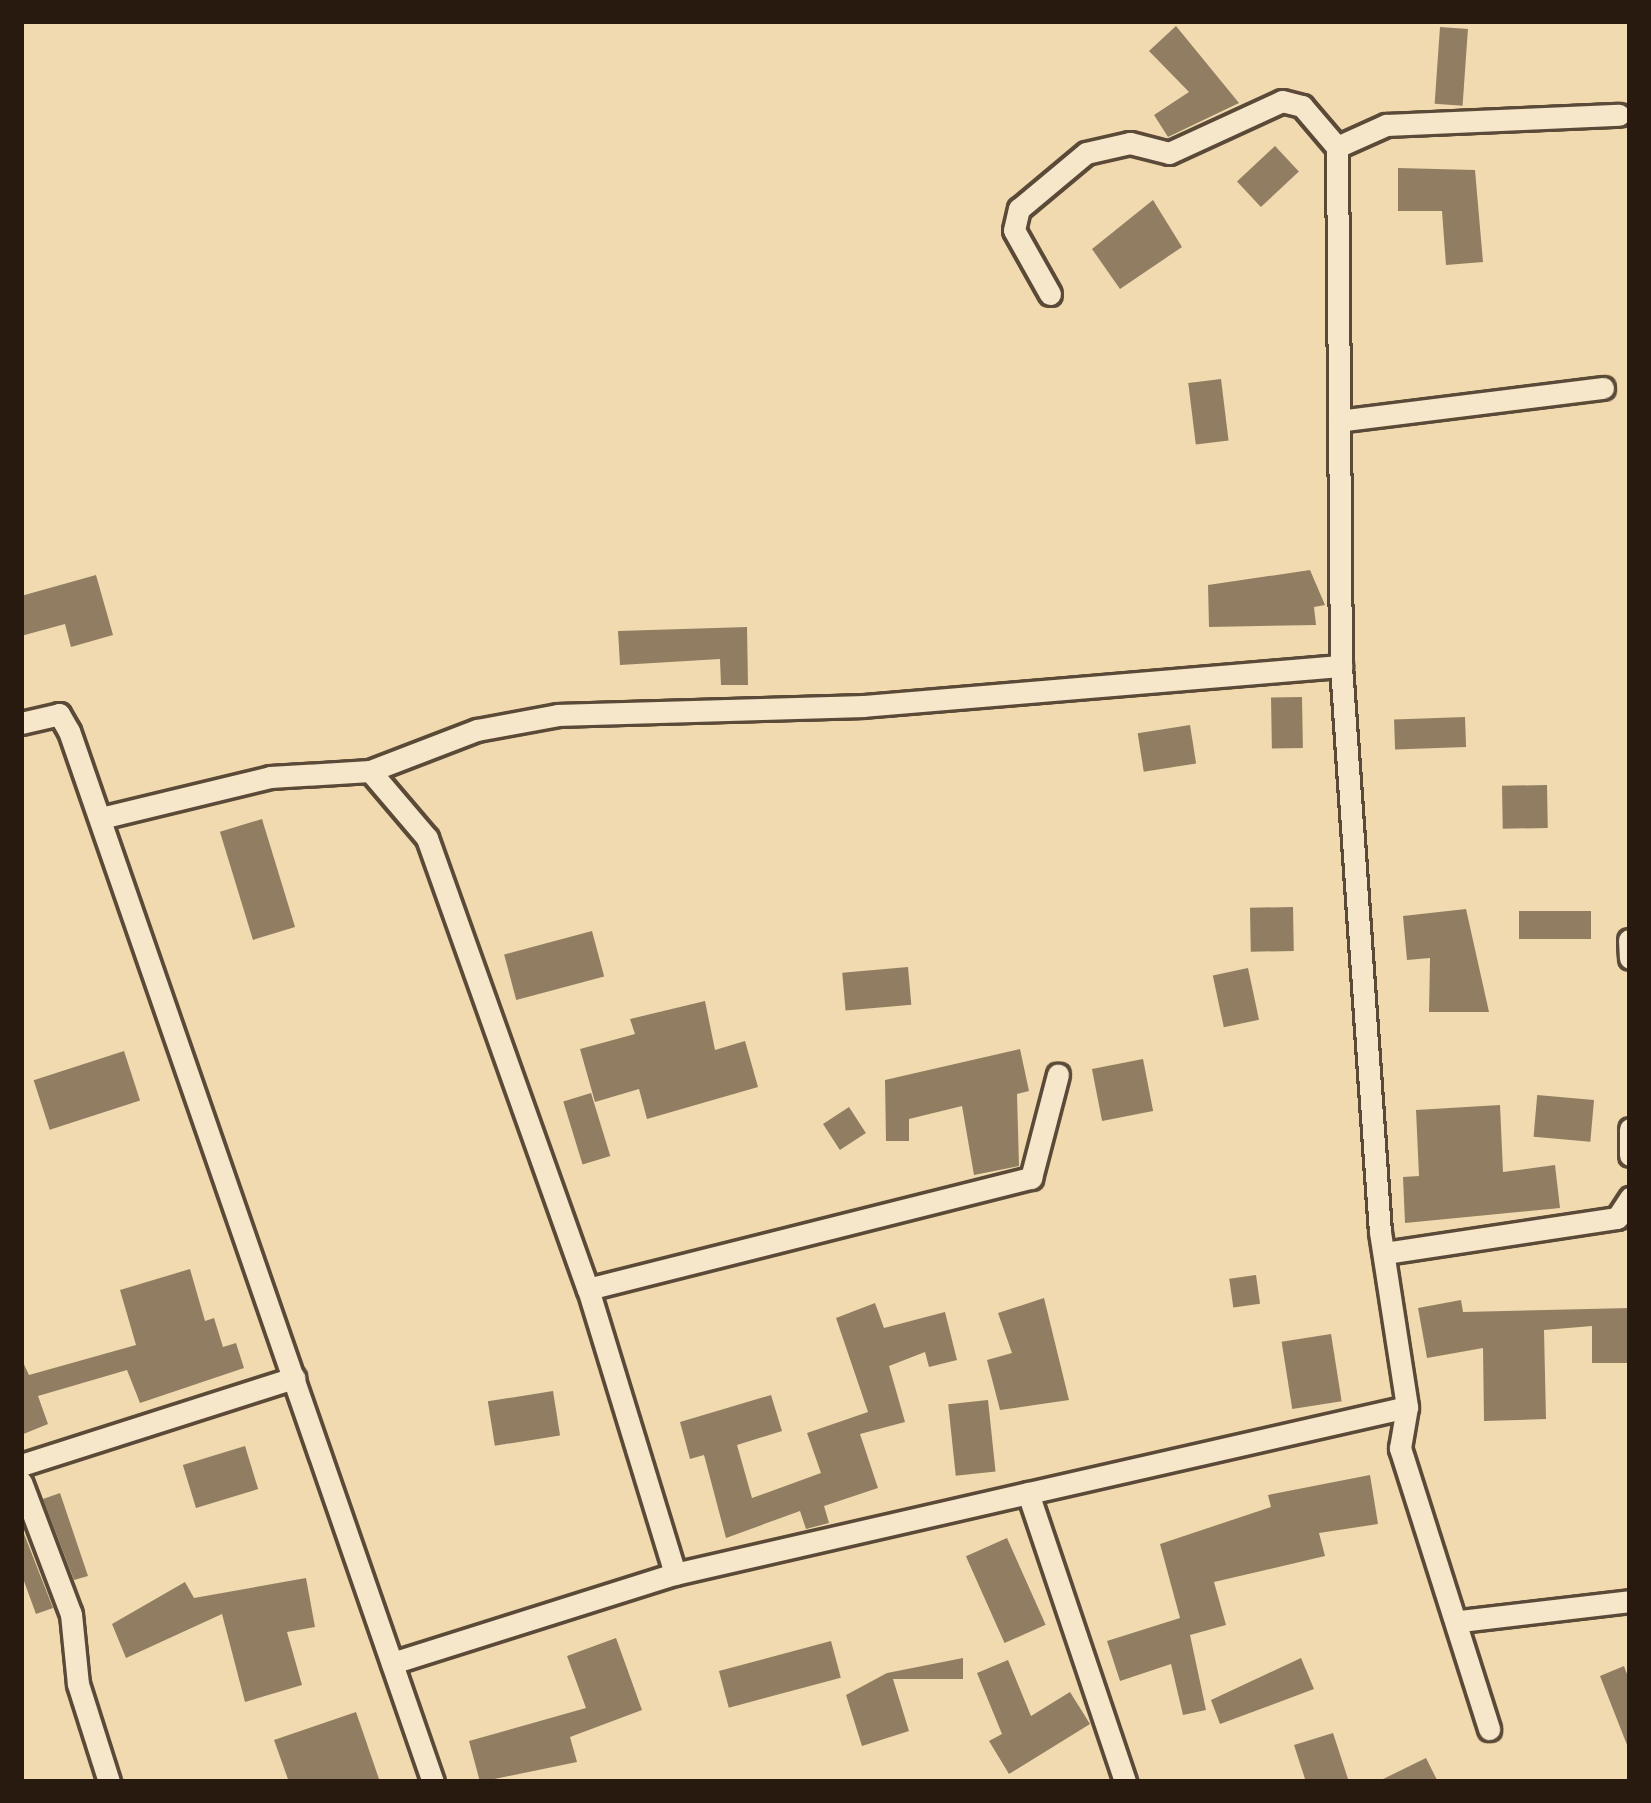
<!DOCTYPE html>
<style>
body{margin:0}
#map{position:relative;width:1651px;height:1803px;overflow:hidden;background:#f1daaf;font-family:"IM FELL Great Primer",serif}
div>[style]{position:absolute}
.building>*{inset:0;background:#917e62;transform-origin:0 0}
.roads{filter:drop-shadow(3px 0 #5a4a37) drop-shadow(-3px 0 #5a4a37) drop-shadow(0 3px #5a4a37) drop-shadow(0 -3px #5a4a37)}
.street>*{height:21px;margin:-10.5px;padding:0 10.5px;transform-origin:10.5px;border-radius:10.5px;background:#f6e7cb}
span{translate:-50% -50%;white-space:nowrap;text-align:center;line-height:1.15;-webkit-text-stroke:12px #f6e7cb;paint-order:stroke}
.frame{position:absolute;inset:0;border:24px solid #281a0f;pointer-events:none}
</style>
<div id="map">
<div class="building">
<div style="clip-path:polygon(1176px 26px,1239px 103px,1168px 137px,1154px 115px,1189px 92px,1149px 51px)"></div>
<div style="left:1440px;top:27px;width:28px;height:77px;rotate:4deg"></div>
<div style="left:1275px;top:146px;width:35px;height:52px;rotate:47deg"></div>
<div style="clip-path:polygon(1398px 168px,1475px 170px,1483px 262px,1446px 265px,1442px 211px,1398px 211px)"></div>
<div style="clip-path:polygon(1153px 200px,1182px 247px,1120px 289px,1092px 249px)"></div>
<div style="left:1221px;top:379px;width:62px;height:33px;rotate:83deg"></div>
<div style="clip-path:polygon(1310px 570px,1325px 605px,1314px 607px,1316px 625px,1209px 627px,1208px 585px)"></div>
<div style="clip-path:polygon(96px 575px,113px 635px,71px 647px,65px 624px,21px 636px,21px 596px)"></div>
<div style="clip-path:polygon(747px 627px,748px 685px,721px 685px,720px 659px,620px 665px,618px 631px)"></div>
<div style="left:1302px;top:697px;width:51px;height:31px;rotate:89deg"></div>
<div style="left:1465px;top:717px;width:30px;height:71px;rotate:88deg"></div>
<div style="left:1190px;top:725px;width:39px;height:53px;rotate:81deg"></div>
<div style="left:1547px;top:785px;width:43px;height:45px;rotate:89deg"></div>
<div style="left:262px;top:819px;width:113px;height:44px;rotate:73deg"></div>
<div style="left:1293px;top:907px;width:44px;height:43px;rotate:89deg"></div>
<div style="clip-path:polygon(1466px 909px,1489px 1012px,1429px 1012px,1430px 958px,1407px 960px,1403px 916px)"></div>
<div style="left:1519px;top:911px;width:72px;height:28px"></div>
<div style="left:592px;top:931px;width:47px;height:91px;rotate:75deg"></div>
<div style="left:908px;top:967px;width:38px;height:66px;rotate:85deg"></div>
<div style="left:1248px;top:968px;width:53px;height:36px;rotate:78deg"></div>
<div style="clip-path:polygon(705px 1001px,715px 1050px,745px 1041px,758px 1087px,647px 1119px,639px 1089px,595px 1102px,580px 1049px,635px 1034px,630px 1019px)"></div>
<div style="clip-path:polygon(1020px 1049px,1029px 1091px,1017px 1094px,1019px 1166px,974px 1175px,962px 1106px,909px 1119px,909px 1141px,886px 1141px,885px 1080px)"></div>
<div style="left:124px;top:1051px;width:52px;height:95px;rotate:72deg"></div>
<div style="left:1143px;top:1059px;width:53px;height:52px;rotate:79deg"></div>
<div style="left:591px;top:1093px;width:66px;height:29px;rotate:73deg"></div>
<div style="left:1594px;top:1100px;width:42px;height:57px;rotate:95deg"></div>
<div style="clip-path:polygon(1500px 1105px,1503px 1172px,1555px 1165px,1560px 1208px,1405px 1223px,1403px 1177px,1419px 1176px,1416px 1110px)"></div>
<div style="left:849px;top:1107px;width:31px;height:31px;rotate:57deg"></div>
<div style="clip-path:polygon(190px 1269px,205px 1321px,214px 1318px,223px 1347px,236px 1343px,244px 1368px,140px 1403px,127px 1370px,38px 1396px,48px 1424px,21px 1435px,21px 1358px,29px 1375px,136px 1345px,120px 1290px)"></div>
<div style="left:1256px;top:1275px;width:29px;height:27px;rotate:82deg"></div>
<div style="clip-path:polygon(1044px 1298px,1069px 1400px,1000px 1410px,987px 1360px,1012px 1353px,998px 1313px)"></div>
<div style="clip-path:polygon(1461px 1300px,1463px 1312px,1630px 1308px,1630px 1363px,1592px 1363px,1592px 1326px,1544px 1330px,1546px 1419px,1484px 1421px,1483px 1348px,1427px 1358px,1418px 1308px)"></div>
<div style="clip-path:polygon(875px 1303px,884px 1328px,945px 1312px,957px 1360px,929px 1367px,925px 1352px,889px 1366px,905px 1422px,860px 1434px,878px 1488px,824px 1506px,829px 1523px,806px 1529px,800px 1511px,726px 1538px,704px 1455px,690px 1459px,680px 1422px,771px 1395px,782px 1431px,737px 1445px,752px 1498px,821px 1473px,807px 1433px,868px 1412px,836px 1318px)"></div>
<div style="left:1331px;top:1334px;width:68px;height:50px;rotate:81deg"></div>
<div style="left:553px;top:1391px;width:45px;height:66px;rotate:81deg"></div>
<div style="left:988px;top:1400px;width:72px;height:40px;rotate:84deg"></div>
<div style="left:245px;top:1446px;width:45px;height:65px;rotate:73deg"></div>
<div style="clip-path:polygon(1370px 1475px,1378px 1524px,1319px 1533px,1325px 1556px,1214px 1582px,1226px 1625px,1190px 1635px,1206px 1710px,1183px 1715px,1171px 1664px,1120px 1681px,1107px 1641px,1180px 1618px,1160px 1544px,1271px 1507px,1268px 1495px)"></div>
<div style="clip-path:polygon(60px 1493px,88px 1576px,74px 1580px,43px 1499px)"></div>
<div style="clip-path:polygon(21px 1526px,53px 1608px,36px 1614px,21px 1573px)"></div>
<div style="left:1007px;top:1538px;width:95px;height:45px;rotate:66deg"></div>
<div style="clip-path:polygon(306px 1578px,315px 1627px,287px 1632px,302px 1685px,245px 1702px,222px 1614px,126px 1658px,112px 1624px,185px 1582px,194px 1598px)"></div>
<div style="clip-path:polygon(616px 1638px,642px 1710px,570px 1737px,577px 1762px,480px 1782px,469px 1741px,586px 1708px,567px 1656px)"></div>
<div style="left:831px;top:1641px;width:38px;height:116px;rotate:75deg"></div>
<div style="clip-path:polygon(963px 1658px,963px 1679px,893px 1679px,909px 1731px,862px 1746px,846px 1695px,887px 1673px)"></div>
<div style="clip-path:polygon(1301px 1658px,1314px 1689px,1220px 1724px,1211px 1700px)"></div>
<div style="clip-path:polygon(1008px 1660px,1031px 1716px,1070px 1692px,1090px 1724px,1009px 1774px,989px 1741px,1002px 1734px,977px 1673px)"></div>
<div style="clip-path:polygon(1624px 1666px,1630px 1682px,1629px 1750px,1600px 1676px)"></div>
<div style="clip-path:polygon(356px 1712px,380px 1782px,289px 1782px,274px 1740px)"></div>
<div style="clip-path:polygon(1333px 1733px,1349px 1782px,1306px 1782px,1294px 1745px)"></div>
<div style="clip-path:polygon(1426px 1758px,1438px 1782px,1377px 1782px)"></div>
</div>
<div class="roads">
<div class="street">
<div style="left:1337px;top:147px;width:54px;rotate:-24.2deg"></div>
<div style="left:1386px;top:125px;width:233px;rotate:-2.5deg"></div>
<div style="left:1050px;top:294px;width:73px;rotate:-119.4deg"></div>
<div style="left:1014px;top:230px;width:22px;rotate:-77deg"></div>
<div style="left:1019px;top:209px;width:87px;rotate:-39.9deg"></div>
<div style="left:1086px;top:153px;width:45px;rotate:-12.8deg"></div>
<div style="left:1130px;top:143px;width:40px;rotate:14.4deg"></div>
<div style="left:1169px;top:153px;width:124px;rotate:-24.7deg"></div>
<div style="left:1282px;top:101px;width:21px;rotate:14deg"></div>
<div style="left:1302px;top:106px;width:54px;rotate:49.5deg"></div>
<div style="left:1337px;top:147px;width:519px;rotate:89.56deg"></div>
<div style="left:1341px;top:666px;width:567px;rotate:86.06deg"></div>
<div style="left:1380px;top:1232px;width:177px;rotate:81.2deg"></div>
<div style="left:1407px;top:1407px;width:389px;rotate:167.2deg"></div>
<div style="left:1028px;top:1493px;width:305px;rotate:71.4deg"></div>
<div style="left:1345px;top:420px;width:260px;rotate:-7.1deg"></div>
<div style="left:21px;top:723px;width:39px;rotate:-13deg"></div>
<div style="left:59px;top:714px;width:20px;rotate:60deg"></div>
<div style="left:69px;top:731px;width:1112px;rotate:70.9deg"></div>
<div style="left:370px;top:771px;width:88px;rotate:49.6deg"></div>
<div style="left:427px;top:838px;width:479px;rotate:70.4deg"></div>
<div style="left:588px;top:1289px;width:298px;rotate:73deg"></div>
<div style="left:101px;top:818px;width:174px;rotate:-13.6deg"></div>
<div style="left:270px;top:777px;width:100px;rotate:-3.4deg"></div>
<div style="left:370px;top:771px;width:115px;rotate:-21deg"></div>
<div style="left:477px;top:730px;width:82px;rotate:-10.5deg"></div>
<div style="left:558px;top:715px;width:305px;rotate:-1.7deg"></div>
<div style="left:863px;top:706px;width:480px;rotate:-4.8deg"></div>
<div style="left:1629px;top:940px;width:18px;rotate:87deg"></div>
<div style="left:1630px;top:1129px;width:26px;rotate:90deg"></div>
<div style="left:1385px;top:1253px;width:235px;rotate:-8.6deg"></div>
<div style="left:1617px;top:1218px;width:24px;rotate:-57deg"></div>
<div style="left:588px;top:1289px;width:457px;rotate:-14.1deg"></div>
<div style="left:1031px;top:1178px;width:107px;rotate:-75.4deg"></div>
<div style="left:1407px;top:1407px;width:42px;rotate:99.7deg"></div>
<div style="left:1400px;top:1448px;width:295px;rotate:72.4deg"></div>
<div style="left:21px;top:1465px;width:287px;rotate:-17.7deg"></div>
<div style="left:21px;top:1482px;width:141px;rotate:69.3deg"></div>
<div style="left:71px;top:1614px;width:70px;rotate:84.3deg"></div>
<div style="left:78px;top:1684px;width:103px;rotate:72.4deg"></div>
<div style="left:1460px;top:1621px;width:171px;rotate:-6.7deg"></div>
<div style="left:392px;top:1663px;width:297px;rotate:-17.5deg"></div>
<div style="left:675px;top:1574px;width:362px;rotate:-12.9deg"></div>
</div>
</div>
<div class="frame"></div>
</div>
